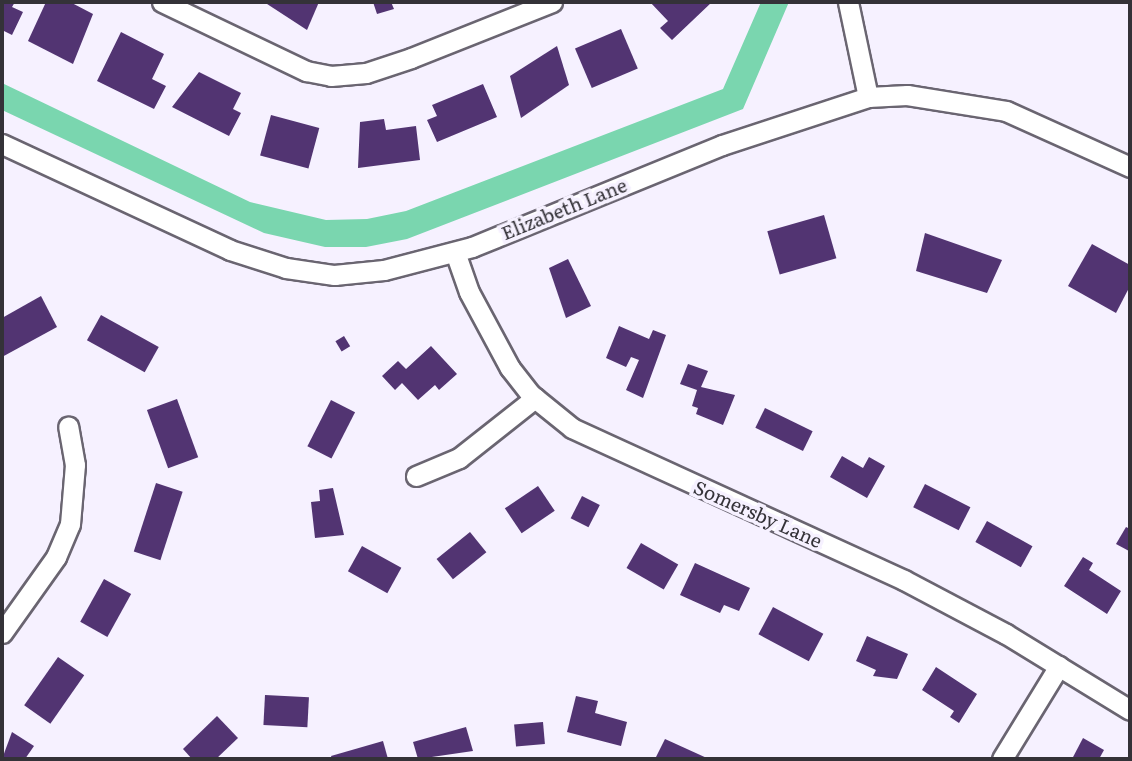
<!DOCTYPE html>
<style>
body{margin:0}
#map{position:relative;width:1132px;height:761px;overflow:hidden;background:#f6f1ff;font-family:Literata,serif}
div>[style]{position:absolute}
.forest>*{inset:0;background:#7ad6af}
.building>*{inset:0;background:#523472;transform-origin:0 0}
.roads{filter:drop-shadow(2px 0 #6a6571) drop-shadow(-2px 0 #6a6571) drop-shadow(0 2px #6a6571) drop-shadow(0 -2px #6a6571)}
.street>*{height:19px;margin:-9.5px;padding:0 9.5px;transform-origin:9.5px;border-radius:9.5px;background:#fff}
span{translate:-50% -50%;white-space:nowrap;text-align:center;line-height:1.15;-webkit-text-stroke:7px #f6f1ff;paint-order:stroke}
.street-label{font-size:19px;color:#343238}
.frame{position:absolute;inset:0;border:4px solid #343238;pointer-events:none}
</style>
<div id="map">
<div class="forest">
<div style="clip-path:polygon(761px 2px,789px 2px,743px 109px,407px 239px,366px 247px,325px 247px,264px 233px,2px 110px,2px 83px,250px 202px,326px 220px,367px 219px,406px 211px,723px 89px)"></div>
</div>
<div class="building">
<div style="clip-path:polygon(2px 2px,15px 2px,12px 7px,23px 12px,12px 35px,2px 30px)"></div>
<div style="clip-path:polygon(46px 2px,70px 2px,93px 14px,73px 64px,28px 41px)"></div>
<div style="clip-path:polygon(264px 2px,319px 2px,307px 30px)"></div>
<div style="clip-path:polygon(373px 2px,391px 2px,394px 9px,377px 14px)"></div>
<div style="clip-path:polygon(650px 2px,712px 2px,672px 40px,660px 28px,668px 21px)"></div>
<div style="left:621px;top:29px;width:43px;height:50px;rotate:67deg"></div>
<div style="clip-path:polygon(121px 32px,164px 54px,152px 79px,166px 86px,154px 109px,97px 81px)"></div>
<div style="clip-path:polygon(557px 46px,569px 85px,521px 118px,510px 76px)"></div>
<div style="clip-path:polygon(199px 72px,241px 93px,233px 109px,241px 113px,229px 136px,172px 107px)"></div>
<div style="clip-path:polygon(483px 84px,497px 117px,437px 142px,427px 120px,437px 116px,432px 105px)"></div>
<div style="left:271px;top:115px;width:50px;height:42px;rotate:15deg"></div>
<div style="clip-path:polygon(384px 119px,386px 130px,416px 126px,420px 160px,358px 168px,360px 122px)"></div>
<div style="left:824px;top:215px;width:45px;height:59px;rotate:74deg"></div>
<div style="clip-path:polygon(925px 233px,1002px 260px,987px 293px,916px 271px)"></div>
<div style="clip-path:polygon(1092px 244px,1130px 265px,1130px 286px,1116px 313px,1068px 286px)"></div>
<div style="clip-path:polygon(568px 259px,591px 306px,566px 318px,549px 268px)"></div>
<div style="clip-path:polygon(41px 296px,57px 327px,2px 357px,2px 318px)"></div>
<div style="left:101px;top:315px;width:66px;height:29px;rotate:29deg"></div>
<div style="clip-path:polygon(619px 326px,649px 339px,653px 330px,666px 335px,643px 398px,626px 390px,639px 360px,631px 357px,626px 367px,606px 358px)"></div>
<div style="left:344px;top:336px;width:12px;height:10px;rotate:59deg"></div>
<div style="clip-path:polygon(431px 346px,457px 374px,439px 390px,435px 385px,418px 400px,402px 383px,395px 390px,382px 376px,398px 361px,406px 369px)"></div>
<div style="clip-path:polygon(688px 364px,708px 371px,701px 387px,735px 395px,723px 425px,696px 414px,698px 408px,692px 406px,697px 390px,680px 384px)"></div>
<div style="left:177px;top:399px;width:62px;height:32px;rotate:70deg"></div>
<div style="left:331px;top:400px;width:27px;height:52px;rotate:27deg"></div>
<div style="left:765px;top:408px;width:53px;height:22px;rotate:26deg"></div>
<div style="clip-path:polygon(842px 456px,863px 468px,869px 457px,885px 466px,867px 498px,830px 477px)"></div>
<div style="left:156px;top:483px;width:28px;height:72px;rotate:18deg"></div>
<div style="left:925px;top:484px;width:51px;height:26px;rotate:27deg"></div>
<div style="left:538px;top:486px;width:30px;height:40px;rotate:56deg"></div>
<div style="clip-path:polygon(333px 488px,344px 535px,315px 538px,311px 502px,320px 501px,319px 490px)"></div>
<div style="left:582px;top:496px;width:20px;height:25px;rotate:27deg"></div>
<div style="left:987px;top:521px;width:52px;height:24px;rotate:29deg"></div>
<div style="clip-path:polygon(1126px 527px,1130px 529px,1129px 551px,1116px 544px)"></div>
<div style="left:470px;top:532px;width:26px;height:43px;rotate:51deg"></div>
<div style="left:641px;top:543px;width:43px;height:29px;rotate:30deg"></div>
<div style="left:362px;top:546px;width:45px;height:29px;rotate:29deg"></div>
<div style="clip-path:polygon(1083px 557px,1093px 563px,1089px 570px,1121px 591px,1107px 614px,1064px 586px)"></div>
<div style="clip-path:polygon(695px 563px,750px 588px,739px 611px,724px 605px,720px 613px,680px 595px)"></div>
<div style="left:104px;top:579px;width:31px;height:49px;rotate:29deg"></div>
<div style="left:773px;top:607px;width:57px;height:31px;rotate:28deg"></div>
<div style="clip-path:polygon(867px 636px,908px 654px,897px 679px,873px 676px,876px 670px,856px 661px)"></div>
<div style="left:58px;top:657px;width:32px;height:59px;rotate:35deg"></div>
<div style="clip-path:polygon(936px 667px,977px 694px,959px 723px,950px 717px,954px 711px,922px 690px)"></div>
<div style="left:265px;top:695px;width:44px;height:30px;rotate:3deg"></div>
<div style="clip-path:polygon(576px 696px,598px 701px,595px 713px,627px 722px,621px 746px,567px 732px)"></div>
<div style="clip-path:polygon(217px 716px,238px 738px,216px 759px,192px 759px,183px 749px)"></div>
<div style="left:543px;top:722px;width:22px;height:29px;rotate:85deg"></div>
<div style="clip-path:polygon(466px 727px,473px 751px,418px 759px,413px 742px)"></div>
<div style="clip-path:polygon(12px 732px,34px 746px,25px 759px,2px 759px)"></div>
<div style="clip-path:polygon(1083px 738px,1104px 750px,1099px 759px,1072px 759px)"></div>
<div style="clip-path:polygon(665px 739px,709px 759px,655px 759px)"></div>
<div style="clip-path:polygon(383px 741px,388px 759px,332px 759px,331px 756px)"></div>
</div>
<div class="roads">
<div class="street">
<div style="left:162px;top:2px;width:160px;rotate:25.6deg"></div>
<div style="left:306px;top:71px;width:25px;rotate:11deg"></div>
<div style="left:331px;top:76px;width:35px;rotate:-5deg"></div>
<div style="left:366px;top:73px;width:47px;rotate:-18.4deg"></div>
<div style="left:411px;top:58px;width:152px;rotate:-21.7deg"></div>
<div style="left:848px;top:2px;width:97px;rotate:78.1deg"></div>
<div style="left:2px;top:144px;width:251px;rotate:24.9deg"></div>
<div style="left:230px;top:250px;width:59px;rotate:17.8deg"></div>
<div style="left:286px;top:268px;width:49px;rotate:8.3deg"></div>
<div style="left:334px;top:275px;width:50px;rotate:-5.7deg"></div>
<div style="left:384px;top:270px;width:91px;rotate:-14.6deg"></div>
<div style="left:472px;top:247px;width:270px;rotate:-22.2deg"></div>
<div style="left:722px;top:145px;width:154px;rotate:-18.2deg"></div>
<div style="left:868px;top:97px;width:39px;rotate:-3deg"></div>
<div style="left:907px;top:95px;width:100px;rotate:9.2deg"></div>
<div style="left:1006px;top:111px;width:136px;rotate:24.3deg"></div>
<div style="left:455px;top:252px;width:42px;rotate:70.7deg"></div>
<div style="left:469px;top:292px;width:86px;rotate:61.7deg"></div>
<div style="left:510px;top:368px;width:33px;rotate:52deg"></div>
<div style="left:530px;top:394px;width:54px;rotate:39deg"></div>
<div style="left:572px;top:428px;width:365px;rotate:24.6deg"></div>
<div style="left:904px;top:580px;width:115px;rotate:27.9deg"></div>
<div style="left:1006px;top:634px;width:145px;rotate:31.5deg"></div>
<div style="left:416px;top:476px;width:47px;rotate:-22.7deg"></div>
<div style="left:459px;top:458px;width:97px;rotate:-38.3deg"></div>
<div style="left:2px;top:633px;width:93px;rotate:-54.6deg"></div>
<div style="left:56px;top:557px;width:36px;rotate:-67deg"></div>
<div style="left:70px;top:524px;width:59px;rotate:-85.2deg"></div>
<div style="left:75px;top:465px;width:39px;rotate:-100deg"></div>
<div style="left:1002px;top:759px;width:109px;rotate:-58.5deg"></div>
</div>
</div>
<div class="street-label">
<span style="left:564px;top:209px;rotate:-22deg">Elizabeth Lane</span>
<span style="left:758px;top:514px;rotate:24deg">Somersby Lane</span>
</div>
<div class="frame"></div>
</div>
